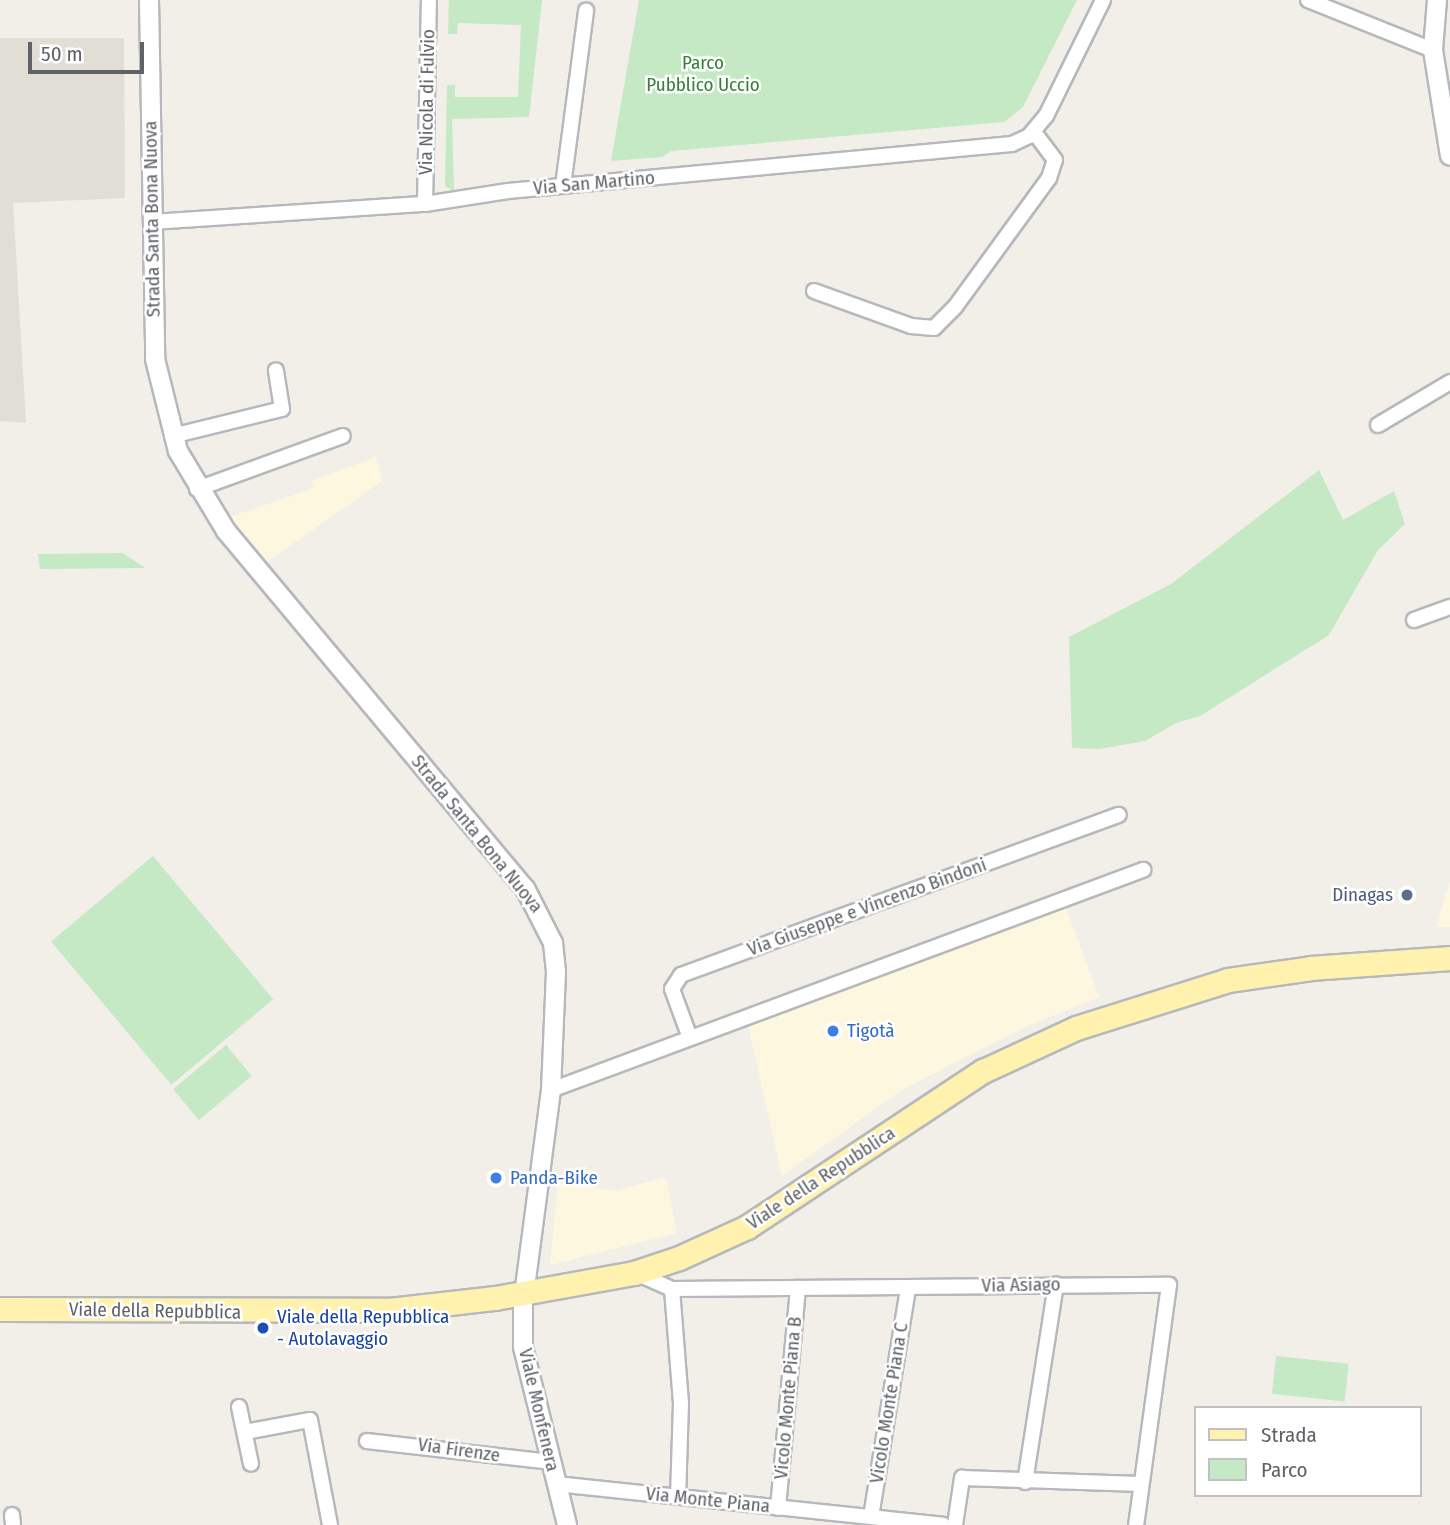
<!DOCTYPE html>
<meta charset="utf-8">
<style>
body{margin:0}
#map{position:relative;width:1450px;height:1525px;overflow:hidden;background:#f1efe8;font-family:"Fira Sans Condensed",sans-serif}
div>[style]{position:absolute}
.commercial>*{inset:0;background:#fef7e0}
.education>*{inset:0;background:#e1ded6}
.green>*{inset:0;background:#c5e8c5;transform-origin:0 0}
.roads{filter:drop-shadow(2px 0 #b5b8bc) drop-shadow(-2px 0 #b5b8bc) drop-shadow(0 2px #b5b8bc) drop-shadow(0 -2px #b5b8bc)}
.minor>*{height:14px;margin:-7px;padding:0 7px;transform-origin:7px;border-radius:7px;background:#fff}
.tertiary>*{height:18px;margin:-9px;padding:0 9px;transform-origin:9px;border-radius:9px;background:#fff}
.primary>*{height:23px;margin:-11.5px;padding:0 11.5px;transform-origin:11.5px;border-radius:11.5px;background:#fff2af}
.dots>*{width:19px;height:19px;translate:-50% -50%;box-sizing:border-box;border:4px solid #fff;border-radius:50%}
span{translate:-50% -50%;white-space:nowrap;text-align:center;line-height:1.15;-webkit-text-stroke:5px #fff;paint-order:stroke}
.park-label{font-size:19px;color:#348238}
.street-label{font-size:19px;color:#5f6368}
.service-label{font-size:19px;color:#4e5e75}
.right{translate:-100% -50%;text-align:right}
.shop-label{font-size:19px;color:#366cbe}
.left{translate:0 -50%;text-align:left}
.transit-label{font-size:19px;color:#164399}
.legend{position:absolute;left:1194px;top:1406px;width:228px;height:91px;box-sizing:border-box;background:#fff;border:2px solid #bfc1c3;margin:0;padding:9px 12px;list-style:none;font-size:21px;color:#5f6368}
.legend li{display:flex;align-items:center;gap:14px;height:35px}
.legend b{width:35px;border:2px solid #bfc1c3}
.scale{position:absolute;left:28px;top:42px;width:116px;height:32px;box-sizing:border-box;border:4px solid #5f6368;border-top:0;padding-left:9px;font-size:21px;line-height:24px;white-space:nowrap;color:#5f6368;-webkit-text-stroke:5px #fff;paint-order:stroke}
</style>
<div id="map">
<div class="commercial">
<div style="clip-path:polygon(376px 457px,382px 481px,267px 562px,230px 517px,314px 488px,311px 481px)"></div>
<div style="clip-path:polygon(1450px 881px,1450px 927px,1436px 927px)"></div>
<div style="clip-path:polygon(1065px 906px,1099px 997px,1025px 1027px,900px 1091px,782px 1176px,748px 1025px)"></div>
<div style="clip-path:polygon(666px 1177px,677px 1233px,550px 1265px,558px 1181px,615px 1191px)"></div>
</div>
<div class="education">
<div style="clip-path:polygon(0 38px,124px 38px,125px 198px,13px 203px,26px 423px,0 421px)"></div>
</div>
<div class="green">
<div style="clip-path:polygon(449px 0,542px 0,529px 117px,452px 119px,454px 191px,445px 186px,447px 85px,455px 85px,455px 97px,518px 97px,521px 25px,458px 23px,457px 34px,448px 34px)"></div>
<div style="clip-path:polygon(639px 0,1077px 0,1023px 107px,1004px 122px,671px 151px,662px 157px,611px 161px)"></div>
<div style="clip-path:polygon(1319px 470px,1343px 520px,1394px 491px,1405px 524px,1378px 550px,1329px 635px,1200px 716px,1176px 723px,1145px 741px,1099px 749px,1072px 748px,1069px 637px,1171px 584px)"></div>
<div style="clip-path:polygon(123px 553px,145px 568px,40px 569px,38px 554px)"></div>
<div style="left:153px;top:856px;width:187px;height:133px;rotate:50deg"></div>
<div style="left:226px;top:1045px;width:40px;height:69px;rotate:50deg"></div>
<div style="left:1276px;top:1356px;width:73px;height:38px;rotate:6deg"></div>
</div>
<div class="roads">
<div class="minor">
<div style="left:1308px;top:0;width:135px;rotate:21.8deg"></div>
<div style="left:563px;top:186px;width:177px;rotate:-82.5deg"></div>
<div style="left:425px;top:204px;width:204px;rotate:-88.9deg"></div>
<div style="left:152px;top:222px;width:274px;rotate:-3.8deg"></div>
<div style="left:425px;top:204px;width:84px;rotate:-8.9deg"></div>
<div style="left:508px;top:191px;width:506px;rotate:-5.33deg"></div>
<div style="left:1012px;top:144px;width:19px;rotate:-25deg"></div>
<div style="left:1029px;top:136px;width:26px;rotate:-50deg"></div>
<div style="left:1046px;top:116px;width:129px;rotate:-63.8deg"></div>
<div style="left:814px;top:291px;width:103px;rotate:19.8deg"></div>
<div style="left:911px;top:326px;width:23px;rotate:5deg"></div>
<div style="left:934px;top:328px;width:30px;rotate:-45deg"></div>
<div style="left:955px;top:307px;width:160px;rotate:-53.9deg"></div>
<div style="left:1049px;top:178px;width:19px;rotate:-72deg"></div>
<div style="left:1055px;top:160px;width:35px;rotate:-127deg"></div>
<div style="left:1378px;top:425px;width:84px;rotate:-30.8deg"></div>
<div style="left:172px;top:436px;width:113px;rotate:-13.8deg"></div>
<div style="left:282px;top:409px;width:39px;rotate:-99deg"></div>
<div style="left:197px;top:489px;width:155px;rotate:-20deg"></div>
<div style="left:1414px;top:620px;width:38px;rotate:-20deg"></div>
<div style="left:690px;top:1038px;width:52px;rotate:-110.2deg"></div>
<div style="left:672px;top:989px;width:17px;rotate:-57deg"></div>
<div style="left:681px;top:975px;width:466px;rotate:-20.1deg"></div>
<div style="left:551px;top:1090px;width:632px;rotate:-20.39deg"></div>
<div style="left:636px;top:1273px;width:39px;rotate:24deg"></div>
<div style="left:672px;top:1289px;width:497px;rotate:-0.5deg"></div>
<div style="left:1169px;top:1285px;width:242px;rotate:97.8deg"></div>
<div style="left:672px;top:1289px;width:114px;rotate:85.5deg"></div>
<div style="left:681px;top:1403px;width:93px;rotate:91.8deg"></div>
<div style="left:239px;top:1407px;width:58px;rotate:78.1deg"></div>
<div style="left:245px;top:1432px;width:66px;rotate:-10.5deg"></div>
<div style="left:310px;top:1420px;width:107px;rotate:79.2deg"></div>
<div style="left:367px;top:1441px;width:184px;rotate:6.5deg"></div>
<div style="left:1025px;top:1482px;width:200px;rotate:-81.1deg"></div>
<div style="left:556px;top:1484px;width:389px;rotate:6deg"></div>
<div style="left:778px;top:1508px;width:221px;rotate:-84.8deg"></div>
<div style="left:12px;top:1515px;width:10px;rotate:84deg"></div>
<div style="left:871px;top:1517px;width:232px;rotate:-80.8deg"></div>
<div style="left:955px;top:1525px;width:48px;rotate:-81.5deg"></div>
<div style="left:962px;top:1478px;width:179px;rotate:1.9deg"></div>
</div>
<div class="tertiary">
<div style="left:149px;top:0;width:359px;rotate:89deg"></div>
<div style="left:155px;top:359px;width:95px;rotate:76deg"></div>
<div style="left:178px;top:451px;width:93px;rotate:59deg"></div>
<div style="left:226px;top:531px;width:466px;rotate:50.1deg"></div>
<div style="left:525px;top:888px;width:62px;rotate:63deg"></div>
<div style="left:553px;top:943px;width:29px;rotate:84deg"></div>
<div style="left:556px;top:972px;width:118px;rotate:92.4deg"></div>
<div style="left:551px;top:1090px;width:216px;rotate:97.5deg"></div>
<div style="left:523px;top:1304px;width:43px;rotate:90deg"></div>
<div style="left:523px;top:1347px;width:183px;rotate:76.1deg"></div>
<div style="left:1437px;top:0;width:50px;rotate:94.6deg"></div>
<div style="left:1433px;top:50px;width:107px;rotate:80.9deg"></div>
</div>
<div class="primary">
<div style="left:0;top:1309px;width:389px;rotate:0.1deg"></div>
<div style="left:389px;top:1310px;width:107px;rotate:-6.5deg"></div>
<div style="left:495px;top:1298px;width:141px;rotate:-10.2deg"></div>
<div style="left:634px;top:1273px;width:47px;rotate:-18.4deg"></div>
<div style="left:679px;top:1258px;width:75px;rotate:-24.5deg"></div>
<div style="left:747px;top:1227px;width:283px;rotate:-33.5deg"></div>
<div style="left:983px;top:1071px;width:102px;rotate:-24.8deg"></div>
<div style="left:1076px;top:1028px;width:159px;rotate:-17.5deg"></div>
<div style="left:1228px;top:980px;width:84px;rotate:-8.2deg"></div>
<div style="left:1311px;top:968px;width:139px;rotate:-4.1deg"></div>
</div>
</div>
<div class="dots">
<div style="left:1407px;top:895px;background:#5c6f8a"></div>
<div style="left:833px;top:1031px;background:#3f7fe0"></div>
<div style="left:496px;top:1178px;background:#3f7fe0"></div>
<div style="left:263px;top:1328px;background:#1a4fb4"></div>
</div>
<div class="park-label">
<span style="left:703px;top:74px">Parco<br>Pubblico Uccio</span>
</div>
<div class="street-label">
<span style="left:427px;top:102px;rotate:-89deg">Via Nicola di Fulvio</span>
<span style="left:594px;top:183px;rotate:-5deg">Via San Martino</span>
<span style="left:152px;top:219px;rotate:-91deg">Strada Santa Bona Nuova</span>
<span style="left:477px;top:834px;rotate:51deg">Strada Santa Bona Nuova</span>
<span style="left:867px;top:907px;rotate:-20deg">Via Giuseppe e Vincenzo Bindoni</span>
<span style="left:821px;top:1178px;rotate:-33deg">Viale della Repubblica</span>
<span style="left:1021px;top:1285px;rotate:-1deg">Via Asiago</span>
<span style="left:155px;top:1311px;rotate:1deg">Viale della Repubblica</span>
<span style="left:788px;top:1398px;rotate:-85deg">Vicolo Monte Piana B</span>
<span style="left:889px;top:1403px;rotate:-81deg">Vicolo Monte Piana C</span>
<span style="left:539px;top:1410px;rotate:77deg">Viale Monfenera</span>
<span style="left:459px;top:1450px;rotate:8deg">Via Firenze</span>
<span style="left:708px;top:1500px;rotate:6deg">Via Monte Piana</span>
</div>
<div class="service-label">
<span class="right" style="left:1393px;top:895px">Dinagas</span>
</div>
<div class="shop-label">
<span class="left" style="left:847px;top:1031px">Tigotà</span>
<span class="left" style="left:510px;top:1178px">Panda-Bike</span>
</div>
<div class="transit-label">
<span class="left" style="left:277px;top:1328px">Viale della Repubblica<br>- Autolavaggio</span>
</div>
<ul class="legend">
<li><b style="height:9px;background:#fff2af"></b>Strada</li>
<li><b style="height:19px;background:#c5e8c5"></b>Parco</li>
</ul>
<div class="scale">50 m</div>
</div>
